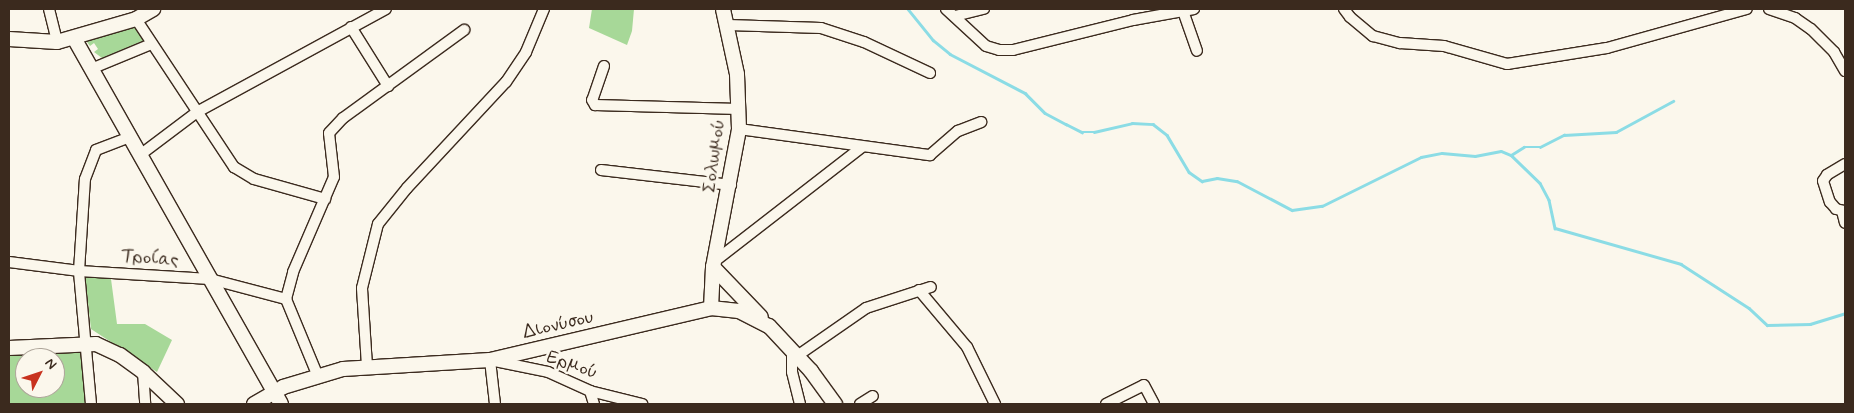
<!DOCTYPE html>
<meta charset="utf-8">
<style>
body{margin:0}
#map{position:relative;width:1854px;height:413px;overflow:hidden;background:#fbf7ec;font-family:Mynerve,sans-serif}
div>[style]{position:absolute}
.green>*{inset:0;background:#a7d898}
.stream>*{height:2.5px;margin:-1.25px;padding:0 1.25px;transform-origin:1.25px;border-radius:1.25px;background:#8bdce5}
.roads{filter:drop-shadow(1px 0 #3b2a1e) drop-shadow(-1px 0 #3b2a1e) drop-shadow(0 1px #3b2a1e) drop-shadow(0 -1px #3b2a1e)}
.street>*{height:10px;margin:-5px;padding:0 5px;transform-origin:5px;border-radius:5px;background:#fbf7ec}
.secondary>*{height:14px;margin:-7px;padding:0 7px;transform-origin:7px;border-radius:7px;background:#fbf7ec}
span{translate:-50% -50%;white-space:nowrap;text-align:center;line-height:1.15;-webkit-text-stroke:5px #fbf7ec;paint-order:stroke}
.street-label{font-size:19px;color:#3b2a1e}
.frame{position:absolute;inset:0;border:10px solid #3b2a1e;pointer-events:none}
.north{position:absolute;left:15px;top:348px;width:50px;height:50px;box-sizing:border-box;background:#fbf7ec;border:1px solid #aea59a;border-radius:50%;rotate:49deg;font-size:14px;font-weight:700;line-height:20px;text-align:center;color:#3b2a1e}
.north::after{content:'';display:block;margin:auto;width:18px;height:22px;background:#c8321e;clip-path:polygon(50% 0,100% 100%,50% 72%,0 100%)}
</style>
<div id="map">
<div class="green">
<div style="clip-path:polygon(592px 9px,634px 9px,632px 31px,627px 45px,589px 28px)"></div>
<div style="clip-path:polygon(133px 22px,145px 40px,102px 58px,94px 52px,98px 49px,94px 43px,90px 46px,84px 38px)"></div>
<div style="clip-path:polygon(85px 276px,111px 279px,117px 324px,145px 324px,172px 340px,157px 372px,91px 329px)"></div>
<div style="clip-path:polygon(evenodd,84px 346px,88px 404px,9px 404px,9px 353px,84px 346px,25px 358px,55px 358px,55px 388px,25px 388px,25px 358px)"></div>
</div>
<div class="stream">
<div style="left:908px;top:9px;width:40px;rotate:51deg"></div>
<div style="left:933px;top:40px;width:22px;rotate:39deg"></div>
<div style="left:950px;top:54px;width:85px;rotate:27.5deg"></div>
<div style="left:1025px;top:93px;width:28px;rotate:45deg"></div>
<div style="left:1045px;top:113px;width:24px;rotate:28deg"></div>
<div style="left:1066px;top:124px;width:18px;rotate:27deg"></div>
<div style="left:1082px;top:132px;width:12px"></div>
<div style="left:1094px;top:132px;width:39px;rotate:-13deg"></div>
<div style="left:1132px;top:123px;width:21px;rotate:3deg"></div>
<div style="left:1153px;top:124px;width:18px;rotate:38deg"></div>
<div style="left:1167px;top:135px;width:43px;rotate:59.3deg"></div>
<div style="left:1189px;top:172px;width:16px;rotate:35deg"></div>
<div style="left:1202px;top:181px;width:15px;rotate:-11deg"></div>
<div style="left:1217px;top:178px;width:20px;rotate:9deg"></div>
<div style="left:1237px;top:181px;width:62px;rotate:27.8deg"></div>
<div style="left:1292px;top:210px;width:30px;rotate:-8deg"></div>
<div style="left:1322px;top:206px;width:110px;rotate:-26.3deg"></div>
<div style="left:1421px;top:157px;width:21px;rotate:-11deg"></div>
<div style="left:1442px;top:153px;width:33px;rotate:5deg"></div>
<div style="left:1475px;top:156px;width:26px;rotate:-11deg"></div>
<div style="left:1501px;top:151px;width:11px;rotate:22deg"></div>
<div style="left:1511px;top:155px;width:40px;rotate:44deg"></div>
<div style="left:1540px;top:183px;width:19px;rotate:62deg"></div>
<div style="left:1549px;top:200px;width:29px;rotate:78deg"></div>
<div style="left:1555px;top:228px;width:131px;rotate:15.9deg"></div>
<div style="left:1681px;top:264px;width:81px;rotate:32.9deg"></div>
<div style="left:1749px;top:308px;width:25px;rotate:43deg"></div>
<div style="left:1767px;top:325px;width:43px;rotate:-1.3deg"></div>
<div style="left:1810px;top:324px;width:37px;rotate:-17deg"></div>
<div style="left:1511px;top:155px;width:15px;rotate:-32deg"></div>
<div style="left:1524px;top:147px;width:16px"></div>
<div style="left:1540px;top:147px;width:27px;rotate:-27deg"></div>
<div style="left:1564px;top:135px;width:52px;rotate:-3.3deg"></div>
<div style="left:1616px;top:132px;width:65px;rotate:-28.5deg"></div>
</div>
<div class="roads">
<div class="street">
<div style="left:49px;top:9px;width:34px;rotate:76deg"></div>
<div style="left:946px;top:9px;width:54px;rotate:42.8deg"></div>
<div style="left:986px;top:46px;width:14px;rotate:17deg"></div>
<div style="left:999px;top:50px;width:14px"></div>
<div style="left:1013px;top:50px;width:124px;rotate:-14deg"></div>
<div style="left:1133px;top:20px;width:62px;rotate:-10.2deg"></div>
<div style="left:1344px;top:9px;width:10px;rotate:53deg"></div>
<div style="left:1350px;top:17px;width:30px;rotate:40deg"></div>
<div style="left:1373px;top:36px;width:28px;rotate:15deg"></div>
<div style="left:1400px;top:43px;width:44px;rotate:3.9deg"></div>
<div style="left:1444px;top:46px;width:66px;rotate:15.9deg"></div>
<div style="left:1507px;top:64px;width:101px;rotate:-9.1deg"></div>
<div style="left:1607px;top:48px;width:145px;rotate:-15.6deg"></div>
<div style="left:1769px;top:9px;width:28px;rotate:19deg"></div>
<div style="left:1795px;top:18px;width:19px;rotate:35deg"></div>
<div style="left:1811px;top:29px;width:33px;rotate:45deg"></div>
<div style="left:1834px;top:52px;width:22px;rotate:60deg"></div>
<div style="left:1183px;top:11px;width:42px;rotate:70.7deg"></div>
<div style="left:955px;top:16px;width:30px;rotate:-14deg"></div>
<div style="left:136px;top:19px;width:178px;rotate:56.5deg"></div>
<div style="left:234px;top:167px;width:23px;rotate:31deg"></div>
<div style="left:254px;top:179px;width:74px;rotate:15.7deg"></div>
<div style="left:728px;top:25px;width:93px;rotate:1.8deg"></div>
<div style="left:821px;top:28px;width:45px;rotate:18deg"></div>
<div style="left:864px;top:42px;width:73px;rotate:25.2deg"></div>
<div style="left:351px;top:27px;width:70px;rotate:57.9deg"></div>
<div style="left:604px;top:66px;width:36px;rotate:109deg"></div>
<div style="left:592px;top:100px;width:6px;rotate:59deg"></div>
<div style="left:595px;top:105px;width:144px;rotate:1.6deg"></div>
<div style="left:91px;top:69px;width:65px;rotate:-22.6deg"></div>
<div style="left:739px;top:129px;width:193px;rotate:7.8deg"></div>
<div style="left:930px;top:155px;width:37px;rotate:-41deg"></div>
<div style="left:958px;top:131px;width:25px;rotate:-21deg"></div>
<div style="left:140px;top:155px;width:71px;rotate:-37deg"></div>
<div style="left:197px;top:112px;width:215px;rotate:-28.6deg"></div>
<div style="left:1845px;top:164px;width:21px;rotate:149deg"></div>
<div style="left:1827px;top:175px;width:7px;rotate:124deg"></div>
<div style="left:1823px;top:181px;width:22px;rotate:72deg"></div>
<div style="left:1830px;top:202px;width:9px;rotate:49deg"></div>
<div style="left:1836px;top:209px;width:9px;rotate:13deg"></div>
<div style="left:601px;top:170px;width:131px;rotate:6.6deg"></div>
<div style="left:1842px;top:211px;width:12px;rotate:76deg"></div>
<div style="left:715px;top:261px;width:186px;rotate:-37.8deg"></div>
<div style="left:9px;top:262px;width:71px;rotate:7.3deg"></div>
<div style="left:79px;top:271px;width:131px;rotate:3.5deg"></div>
<div style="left:210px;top:279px;width:79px;rotate:14.7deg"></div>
<div style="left:919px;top:290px;width:75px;rotate:49.9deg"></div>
<div style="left:967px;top:347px;width:64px;rotate:63.8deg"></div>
<div style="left:792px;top:350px;width:22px;rotate:90deg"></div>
<div style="left:792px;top:372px;width:33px;rotate:76deg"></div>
<div style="left:797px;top:356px;width:84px;rotate:-34.8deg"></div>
<div style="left:866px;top:308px;width:68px;rotate:-17.9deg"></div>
<div style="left:367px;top:366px;width:78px;rotate:-93.7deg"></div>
<div style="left:362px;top:288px;width:66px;rotate:-76deg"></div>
<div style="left:378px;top:224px;width:46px;rotate:-51.1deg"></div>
<div style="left:407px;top:188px;width:145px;rotate:-47deg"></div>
<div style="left:506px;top:82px;width:36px;rotate:-56deg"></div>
<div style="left:526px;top:52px;width:47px;rotate:-67.3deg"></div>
<div style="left:143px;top:372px;width:32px;rotate:86deg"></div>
<div style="left:317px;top:374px;width:81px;rotate:-112.5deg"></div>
<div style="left:286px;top:299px;width:28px;rotate:-75deg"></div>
<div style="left:293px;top:272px;width:103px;rotate:-66.7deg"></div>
<div style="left:334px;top:177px;width:44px;rotate:-96.5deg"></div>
<div style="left:329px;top:133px;width:21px;rotate:-47deg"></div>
<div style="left:343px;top:118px;width:150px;rotate:-36deg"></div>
<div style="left:590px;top:391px;width:14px;rotate:73deg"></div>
<div style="left:91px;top:404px;width:134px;rotate:-95.2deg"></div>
<div style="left:79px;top:271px;width:92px;rotate:-86.3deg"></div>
<div style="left:85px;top:179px;width:31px;rotate:-69deg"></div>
<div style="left:96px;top:150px;width:36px;rotate:-21deg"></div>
<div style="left:495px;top:404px;width:44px;rotate:-96.5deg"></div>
<div style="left:490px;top:360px;width:59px;rotate:11.7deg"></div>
<div style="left:548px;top:372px;width:46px;rotate:24.3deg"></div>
<div style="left:590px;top:391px;width:54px;rotate:14deg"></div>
<div style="left:860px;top:404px;width:15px;rotate:-32deg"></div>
<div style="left:1106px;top:404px;width:42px;rotate:-26.6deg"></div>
<div style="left:1144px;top:385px;width:21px;rotate:62deg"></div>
</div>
<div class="secondary">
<div style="left:74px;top:38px;width:420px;rotate:60.5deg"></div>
<div style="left:9px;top:39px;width:48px;rotate:3.6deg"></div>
<div style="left:57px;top:42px;width:82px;rotate:-16.2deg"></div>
<div style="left:136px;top:19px;width:20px;rotate:-30deg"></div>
<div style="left:713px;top:267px;width:69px;rotate:46.2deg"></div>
<div style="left:711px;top:308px;width:41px;rotate:-87.2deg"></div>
<div style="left:713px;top:267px;width:140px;rotate:-79.3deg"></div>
<div style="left:739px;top:129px;width:55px;rotate:-92.1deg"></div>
<div style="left:737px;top:74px;width:66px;rotate:-102.2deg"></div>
<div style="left:9px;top:348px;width:87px;rotate:-2.6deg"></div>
<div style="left:96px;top:344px;width:26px;rotate:25deg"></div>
<div style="left:120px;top:355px;width:29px;rotate:36deg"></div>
<div style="left:143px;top:372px;width:47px;rotate:43.3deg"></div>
<div style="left:254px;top:404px;width:34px;rotate:-30deg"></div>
<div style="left:283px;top:387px;width:63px;rotate:-16.7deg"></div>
<div style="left:343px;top:369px;width:147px;rotate:-3.5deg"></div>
<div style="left:490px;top:360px;width:227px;rotate:-13.2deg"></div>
<div style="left:711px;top:308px;width:28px;rotate:6deg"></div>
<div style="left:739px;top:311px;width:34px;rotate:27deg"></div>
<div style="left:769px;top:326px;width:62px;rotate:47deg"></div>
<div style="left:811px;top:371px;width:41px;rotate:54deg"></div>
</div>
</div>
<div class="street-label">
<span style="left:714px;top:156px;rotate:-82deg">Σολωμού</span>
<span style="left:150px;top:258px;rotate:4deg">Τροίας</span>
<span style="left:558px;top:325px;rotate:-13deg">Διονύσου</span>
<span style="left:572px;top:365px;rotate:19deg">Ερμού</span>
</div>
<div class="frame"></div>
<div class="north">N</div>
</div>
